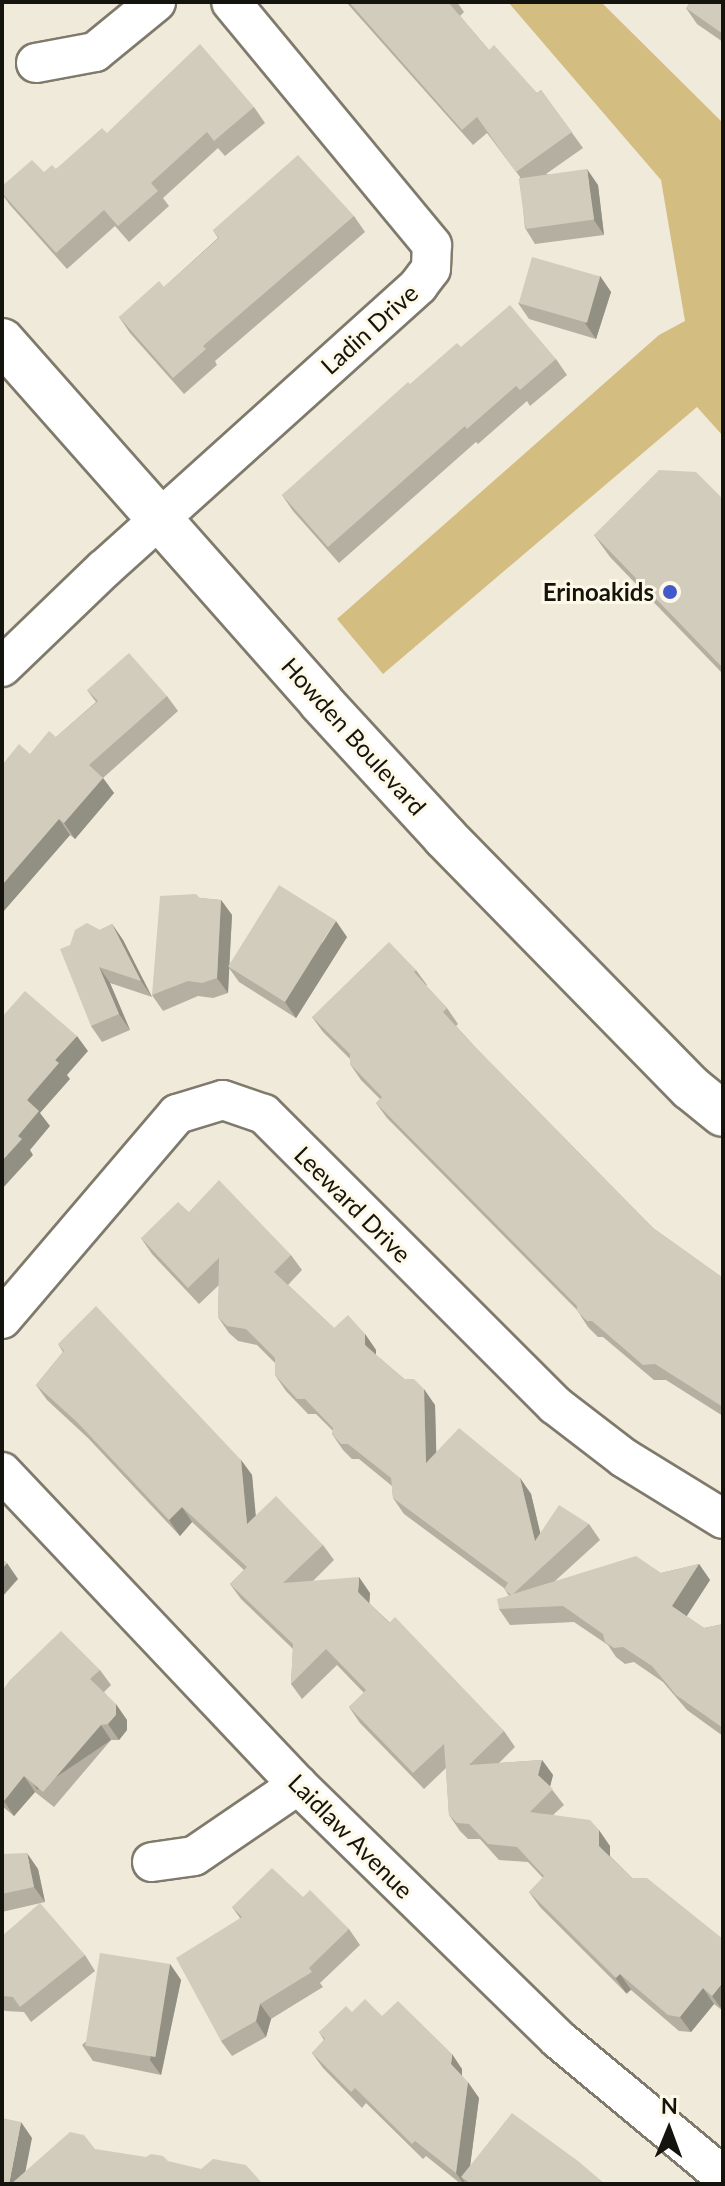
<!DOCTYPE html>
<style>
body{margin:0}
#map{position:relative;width:725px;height:2186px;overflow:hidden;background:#f0eada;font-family:Lato,sans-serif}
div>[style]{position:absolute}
.green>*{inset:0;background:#d4bd81}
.roads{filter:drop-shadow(2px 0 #7f7a6b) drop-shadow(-2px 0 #7f7a6b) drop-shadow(0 2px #7f7a6b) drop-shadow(0 -2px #7f7a6b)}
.minor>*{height:38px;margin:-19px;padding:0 19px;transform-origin:19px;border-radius:19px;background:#fff}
.tertiary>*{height:44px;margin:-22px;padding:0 22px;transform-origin:22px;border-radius:22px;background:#fff}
.wall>*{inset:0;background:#b4afa1}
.shaded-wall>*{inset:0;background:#928f83;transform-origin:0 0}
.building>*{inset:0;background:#d1ccbb;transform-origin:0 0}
.dots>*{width:22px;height:22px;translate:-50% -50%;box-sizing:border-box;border:4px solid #fef8e7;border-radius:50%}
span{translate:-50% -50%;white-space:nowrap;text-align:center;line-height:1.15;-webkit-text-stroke:6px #fef8e7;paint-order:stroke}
.street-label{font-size:24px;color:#15130d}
.poi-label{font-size:24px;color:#15130d;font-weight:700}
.right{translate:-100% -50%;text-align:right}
.frame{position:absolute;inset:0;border:4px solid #15130d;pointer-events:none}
.north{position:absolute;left:629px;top:2090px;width:80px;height:80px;-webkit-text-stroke:6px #fef8e7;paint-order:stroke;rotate:1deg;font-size:22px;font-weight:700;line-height:32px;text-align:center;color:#15130d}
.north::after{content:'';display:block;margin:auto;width:28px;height:36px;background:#15130d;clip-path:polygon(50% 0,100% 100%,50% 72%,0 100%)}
</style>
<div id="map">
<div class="green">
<div style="clip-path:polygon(508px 2px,601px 2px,723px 123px,723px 436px,697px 407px,383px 674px,337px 619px,659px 335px,685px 321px,661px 180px)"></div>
</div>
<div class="roads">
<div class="minor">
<div style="left:36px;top:63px;width:60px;rotate:-10.6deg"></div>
<div style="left:95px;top:52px;width:79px;rotate:-39.3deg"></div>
<div style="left:2px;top:667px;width:141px;rotate:-43.9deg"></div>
<div style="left:104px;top:569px;width:423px;rotate:-42deg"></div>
<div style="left:418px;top:286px;width:21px;rotate:-53deg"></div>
<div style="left:431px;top:269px;width:24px;rotate:-88deg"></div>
<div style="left:432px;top:245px;width:315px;rotate:-129.6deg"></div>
<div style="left:2px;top:1319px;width:270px;rotate:-49.5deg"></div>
<div style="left:177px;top:1114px;width:48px;rotate:-16.9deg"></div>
<div style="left:223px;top:1100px;width:43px;rotate:18.9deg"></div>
<div style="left:264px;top:1114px;width:412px;rotate:45deg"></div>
<div style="left:555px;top:1405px;width:87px;rotate:37.5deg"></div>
<div style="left:624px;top:1458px;width:116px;rotate:31.6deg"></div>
<div style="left:2px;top:1472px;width:431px;rotate:46.6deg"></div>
<div style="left:298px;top:1785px;width:363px;rotate:44.3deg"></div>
<div style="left:558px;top:2039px;width:214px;rotate:39.7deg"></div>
<div style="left:152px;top:1862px;width:42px;rotate:-8.1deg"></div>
<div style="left:194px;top:1856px;width:126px;rotate:-34.3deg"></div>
</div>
<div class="tertiary">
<div style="left:2px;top:341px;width:482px;rotate:48.5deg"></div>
<div style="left:321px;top:702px;width:183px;rotate:47.4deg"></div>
<div style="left:445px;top:837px;width:351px;rotate:45.6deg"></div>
<div style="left:691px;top:1088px;width:41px;rotate:39.1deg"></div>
</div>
</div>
<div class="wall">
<div style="clip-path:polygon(346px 2px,457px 2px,464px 12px,460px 16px,489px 50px,537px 93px,541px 90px,583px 148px,546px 174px,598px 185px,604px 235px,535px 244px,525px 228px,520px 177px,487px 133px,473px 145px)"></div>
<div style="clip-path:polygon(723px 2px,723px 42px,697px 24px,686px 8px)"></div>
<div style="clip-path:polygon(254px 107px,265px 123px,225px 156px,218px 148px,163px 198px,169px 206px,129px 242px,115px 226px,67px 269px,10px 205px,2px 194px,2px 186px,56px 169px,107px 133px)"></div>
<div style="clip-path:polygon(354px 216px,365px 232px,215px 361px,217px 365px,184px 394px,130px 333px,119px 317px,164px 287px,218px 238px,213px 230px)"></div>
<div style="clip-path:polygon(600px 276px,611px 292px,596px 339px,529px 319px,518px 303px)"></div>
<div style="clip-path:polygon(461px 347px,556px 359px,567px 375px,530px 406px,527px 401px,478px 444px,476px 442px,339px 563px,293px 511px,282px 495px)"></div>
<div style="clip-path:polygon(723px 499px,723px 674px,610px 557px,594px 535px)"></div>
<div style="clip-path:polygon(87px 690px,167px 696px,178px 711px,103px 778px,114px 793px,75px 839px,70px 835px,2px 913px,30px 754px,56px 737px,96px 702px)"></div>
<div style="clip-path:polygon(200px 898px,221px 900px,232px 915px,229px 965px,347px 937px,296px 1018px,239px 982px,229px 968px,228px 993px,213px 998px,198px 996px,163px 1011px,152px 995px)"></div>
<div style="clip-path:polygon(112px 924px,123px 940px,152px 997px,110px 983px,130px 1030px,102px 1042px,91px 1026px,100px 930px)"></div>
<div style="clip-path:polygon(416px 970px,427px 985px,426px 986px,447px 1008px,458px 1024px,456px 1026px,476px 1048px,653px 1228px,723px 1278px,723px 1416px,666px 1380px,654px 1380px,603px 1337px,598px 1337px,588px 1327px,577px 1310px,387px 1118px,376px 1103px,380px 1099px,361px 1080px,350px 1064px,350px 1059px,323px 1032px,312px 1017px)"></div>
<div style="clip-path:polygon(189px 1212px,291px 1255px,302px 1270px,288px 1285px,334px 1328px,365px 1334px,376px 1350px,376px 1355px,435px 1405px,436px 1452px,520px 1478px,531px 1494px,540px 1533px,589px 1524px,600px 1540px,555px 1581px,661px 1573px,699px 1564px,710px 1580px,686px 1616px,704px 1628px,723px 1624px,723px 1736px,687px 1710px,663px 1682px,634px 1662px,625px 1664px,616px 1657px,608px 1645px,574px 1622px,510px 1625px,499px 1609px,509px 1596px,504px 1588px,404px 1514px,393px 1498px,392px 1486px,359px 1459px,352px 1459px,343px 1450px,332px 1434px,333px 1431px,316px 1414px,308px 1414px,286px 1391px,275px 1375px,275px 1363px,257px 1345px,238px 1341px,229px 1333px,218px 1317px,219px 1285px,199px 1304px,152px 1254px,141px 1238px)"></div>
<div style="clip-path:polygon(58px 1344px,241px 1460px,252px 1475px,255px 1515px,323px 1545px,334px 1560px,313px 1581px,370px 1593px,369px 1603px,504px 1731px,515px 1747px,499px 1763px,542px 1760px,553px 1775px,550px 1787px,564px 1805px,553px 1815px,610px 1846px,610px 1856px,632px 1878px,723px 2011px,714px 2004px,691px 2032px,679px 2031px,631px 1990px,627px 1994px,540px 1907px,529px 1892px,543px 1878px,528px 1862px,499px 1860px,480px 1839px,468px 1839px,460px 1831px,449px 1815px,446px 1768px,424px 1789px,360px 1723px,349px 1707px,364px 1693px,337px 1665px,302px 1699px,291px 1684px,293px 1649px,241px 1599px,230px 1584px,244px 1570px,192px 1522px,180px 1536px,88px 1438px,47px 1400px,36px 1385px,63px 1352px)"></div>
<div style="clip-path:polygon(100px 1670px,111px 1685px,104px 1692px,127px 1720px,127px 1730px,119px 1740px,111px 1740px,54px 1807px,35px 1792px,14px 1816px,2px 1806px,2px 1691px)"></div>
<div style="clip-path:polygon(2px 1854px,38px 1869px,45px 1902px,2px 1912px)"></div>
<div style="clip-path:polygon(303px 1897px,349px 1929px,360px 1945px,320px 1983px,323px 1987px,271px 2019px,266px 2037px,232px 2056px,221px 2041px,240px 1918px,232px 1907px)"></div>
<div style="clip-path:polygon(2px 1936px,85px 1955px,95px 1971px,31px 2022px,24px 2012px,5px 2011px,2px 2007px)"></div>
<div style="clip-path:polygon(170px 1964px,181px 1980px,161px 2075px,93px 2061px,82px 2045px)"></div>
<div style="clip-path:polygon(352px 2012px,382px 2016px,462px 2069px,462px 2076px,479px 2098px,470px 2166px,605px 2184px,461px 2184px,426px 2156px,423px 2159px,366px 2103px,362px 2108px,323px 2068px,312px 2053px,324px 2040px,319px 2032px)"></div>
</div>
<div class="shaded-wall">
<div style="clip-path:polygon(587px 169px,598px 185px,604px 235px,594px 220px)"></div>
<div style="clip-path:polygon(600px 276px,611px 292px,596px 339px,585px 323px)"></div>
<div style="clip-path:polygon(103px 778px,114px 793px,75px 839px,64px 823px)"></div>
<div style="clip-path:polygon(59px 819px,70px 835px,2px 913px,2px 885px)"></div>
<div style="clip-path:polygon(221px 900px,232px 915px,228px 993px,217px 978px)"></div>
<div style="clip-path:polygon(336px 921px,347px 937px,296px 1018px,285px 1002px)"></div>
<div style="clip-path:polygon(112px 924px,123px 940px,152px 997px,141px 981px)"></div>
<div style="clip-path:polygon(99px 967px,110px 983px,130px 1030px,119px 1014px)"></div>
<div style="clip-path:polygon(77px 1036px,88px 1051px,67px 1075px,70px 1079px,40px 1113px,50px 1126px,30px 1150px,33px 1155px,2px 1189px,2px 1161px,18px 1136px,27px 1100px,55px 1060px)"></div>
<div style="clip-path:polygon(365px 1334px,376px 1350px,376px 1361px,365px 1345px)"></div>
<div style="clip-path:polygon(424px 1389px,435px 1405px,437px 1478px,426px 1463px)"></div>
<div style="clip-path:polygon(241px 1460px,252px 1475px,258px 1539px,247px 1524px)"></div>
<div style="clip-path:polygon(520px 1478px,531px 1494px,546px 1557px,535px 1541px)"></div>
<div style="clip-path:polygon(182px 1507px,192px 1522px,180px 1536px,169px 1520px)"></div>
<div style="clip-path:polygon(7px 1563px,18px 1579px,2px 1597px,2px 1569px)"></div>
<div style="clip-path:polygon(699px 1564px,710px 1580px,683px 1622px,672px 1606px)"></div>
<div style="clip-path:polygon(359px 1577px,370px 1593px,369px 1608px,358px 1592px)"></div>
<div style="clip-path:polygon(116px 1704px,127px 1720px,127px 1730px,119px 1740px,108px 1724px)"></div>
<div style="left:101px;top:1725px;width:18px;height:89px;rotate:56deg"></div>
<div style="clip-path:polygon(542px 1760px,553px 1775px,549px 1790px,538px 1775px)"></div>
<div style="clip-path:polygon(24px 1776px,35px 1792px,14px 1816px,4px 1801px)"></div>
<div style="clip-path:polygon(599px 1830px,610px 1846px,610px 1861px,599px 1846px)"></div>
<div style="clip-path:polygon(27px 1853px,38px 1869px,45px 1902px,34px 1887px)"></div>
<div style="clip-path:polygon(170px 1964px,181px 1980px,161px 2075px,150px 2060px)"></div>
<div style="left:620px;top:1974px;width:19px;height:6px;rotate:55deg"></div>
<div style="clip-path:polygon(723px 1982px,723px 2011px,712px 1996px)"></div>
<div style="clip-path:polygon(703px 1988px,714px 2004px,691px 2032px,680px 2017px)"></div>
<div style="clip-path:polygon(260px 2004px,271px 2019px,266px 2037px,256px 2021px)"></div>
<div style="clip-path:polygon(452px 2054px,462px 2069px,462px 2080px,451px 2064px)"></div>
<div style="clip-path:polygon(468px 2082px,479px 2098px,468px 2182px,461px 2177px,466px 2184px,464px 2184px,456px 2173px)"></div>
<div style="clip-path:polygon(21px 2122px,32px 2138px,23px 2184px,9px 2184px)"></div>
</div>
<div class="building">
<div style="clip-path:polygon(349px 2px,448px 2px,489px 50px,494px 45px,537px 93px,541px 90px,572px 132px,516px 172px,477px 117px,462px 130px)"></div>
<div style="clip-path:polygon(690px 2px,723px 2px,723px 34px,686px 8px)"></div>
<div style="clip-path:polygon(200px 44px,254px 107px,214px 141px,207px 132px,151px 183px,158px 191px,118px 226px,104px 210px,56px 253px,2px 193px,2px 186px,32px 160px,44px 172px,52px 165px,56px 169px,102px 128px,107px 133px)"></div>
<div style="clip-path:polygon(298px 155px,354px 216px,203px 346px,206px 349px,173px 378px,119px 317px,159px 281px,164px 287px,219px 238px,213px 230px)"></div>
<div style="left:587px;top:169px;width:51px;height:69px;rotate:82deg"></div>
<div style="left:532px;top:257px;width:71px;height:48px;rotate:16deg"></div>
<div style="clip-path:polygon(510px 305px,556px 359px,520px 390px,516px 386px,467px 429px,465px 426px,328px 547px,282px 495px,408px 382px,410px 384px,457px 343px,461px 347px)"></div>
<div style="clip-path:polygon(659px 470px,696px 472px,723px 499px,723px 668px,594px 535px)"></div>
<div style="clip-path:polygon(129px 653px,167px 696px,89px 765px,103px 778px,64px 823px,59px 819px,2px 885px,2px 765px,19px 744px,30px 754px,49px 731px,56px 737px,98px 701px,87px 690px)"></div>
<div style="left:279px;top:885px;width:67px;height:96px;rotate:32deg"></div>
<div style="clip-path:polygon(196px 894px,200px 898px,221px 900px,217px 978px,202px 983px,188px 981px,152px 995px,160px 896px)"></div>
<div style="clip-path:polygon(87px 923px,100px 930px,112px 924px,141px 981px,99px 967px,119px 1014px,91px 1026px,60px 949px,70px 945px,75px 930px)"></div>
<div style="clip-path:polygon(389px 942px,416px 970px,414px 972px,447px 1008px,443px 1012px,476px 1048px,653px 1228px,723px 1278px,723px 1407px,655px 1364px,643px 1365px,592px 1321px,587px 1321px,577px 1311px,577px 1306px,376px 1103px,382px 1097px,350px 1064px,350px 1054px,312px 1017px)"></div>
<div style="clip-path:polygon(25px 991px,77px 1036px,55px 1060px,59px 1063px,27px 1100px,39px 1111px,18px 1136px,22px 1139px,2px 1161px,2px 1017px)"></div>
<div style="clip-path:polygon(219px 1180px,291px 1255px,274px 1272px,334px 1328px,348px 1315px,365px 1334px,365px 1345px,404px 1379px,414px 1379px,424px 1389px,426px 1463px,459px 1428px,520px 1478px,535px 1541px,559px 1505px,589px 1524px,513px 1594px,636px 1556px,661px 1573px,699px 1564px,672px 1606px,704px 1628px,723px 1624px,723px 1728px,676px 1695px,652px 1666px,623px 1647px,614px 1648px,605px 1642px,603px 1634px,563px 1606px,499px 1609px,497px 1599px,511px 1595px,504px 1589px,508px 1583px,393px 1498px,391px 1478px,348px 1444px,341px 1444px,332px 1434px,333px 1428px,305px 1399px,297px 1399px,275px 1375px,275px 1358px,246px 1329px,227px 1326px,218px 1317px,219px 1258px,188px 1288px,141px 1238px,178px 1202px,189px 1212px)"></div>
<div style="clip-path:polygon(96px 1306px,241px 1460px,247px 1524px,276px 1496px,323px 1545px,283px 1583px,359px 1577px,358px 1592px,389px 1623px,395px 1617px,504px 1731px,469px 1765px,542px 1760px,538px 1775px,553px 1789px,530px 1812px,590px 1820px,599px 1830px,599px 1846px,632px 1878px,647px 1878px,723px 1939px,723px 1982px,712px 1996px,703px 1988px,680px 2017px,668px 2015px,620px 1974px,616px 1978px,529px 1892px,544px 1876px,517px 1847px,488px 1844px,469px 1824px,457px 1823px,449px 1815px,444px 1744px,413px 1773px,349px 1707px,366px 1690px,326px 1649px,291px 1684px,293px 1644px,230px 1584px,247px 1567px,182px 1507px,169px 1520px,77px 1422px,36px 1385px,64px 1351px,58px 1344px)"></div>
<div style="clip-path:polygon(2px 1559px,7px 1563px,2px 1569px)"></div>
<div style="clip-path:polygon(61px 1631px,100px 1670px,90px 1679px,116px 1704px,116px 1715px,108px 1724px,101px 1725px,43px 1792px,24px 1776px,4px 1801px,2px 1799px,2px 1691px,10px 1680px)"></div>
<div style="clip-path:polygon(27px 1853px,34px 1887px,2px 1894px,2px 1854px)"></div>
<div style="clip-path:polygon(272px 1868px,303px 1897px,310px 1890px,349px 1929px,309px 1968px,312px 1972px,260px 2004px,256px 2021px,221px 2041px,176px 1958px,242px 1917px,232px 1907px)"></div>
<div style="clip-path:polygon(40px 1903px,85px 1955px,20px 2007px,13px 1997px,2px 1996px,2px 1936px)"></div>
<div style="left:100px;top:1953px;width:71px;height:94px;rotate:9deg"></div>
<div style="clip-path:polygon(365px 1999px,382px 2016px,398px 2001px,452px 2054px,451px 2064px,468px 2082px,456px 2173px,415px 2141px,412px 2144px,355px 2088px,351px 2092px,312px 2053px,325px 2039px,319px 2032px,346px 2006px,352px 2012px)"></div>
<div style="clip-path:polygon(512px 2113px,578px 2161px,605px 2184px,471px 2184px,461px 2177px)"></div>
<div style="clip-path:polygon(2px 2118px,21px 2122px,9px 2184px,2px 2184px)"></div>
<div style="clip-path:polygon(70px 2132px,84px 2135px,95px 2149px,146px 2157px,151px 2154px,163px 2156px,168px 2161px,201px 2169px,213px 2159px,246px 2165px,262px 2183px,270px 2184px,11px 2184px)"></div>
</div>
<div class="dots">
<div style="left:670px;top:592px;background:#4259cc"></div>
</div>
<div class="street-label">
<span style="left:369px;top:329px;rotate:-42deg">Ladin Drive</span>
<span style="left:354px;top:736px;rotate:48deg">Howden Boulevard</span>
<span style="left:353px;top:1204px;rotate:45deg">Leeward Drive</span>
<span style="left:351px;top:1836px;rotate:45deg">Laidlaw Avenue</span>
</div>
<div class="poi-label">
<span class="right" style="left:654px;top:592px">Erinoakids</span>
</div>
<div class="frame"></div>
<div class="north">N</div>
</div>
